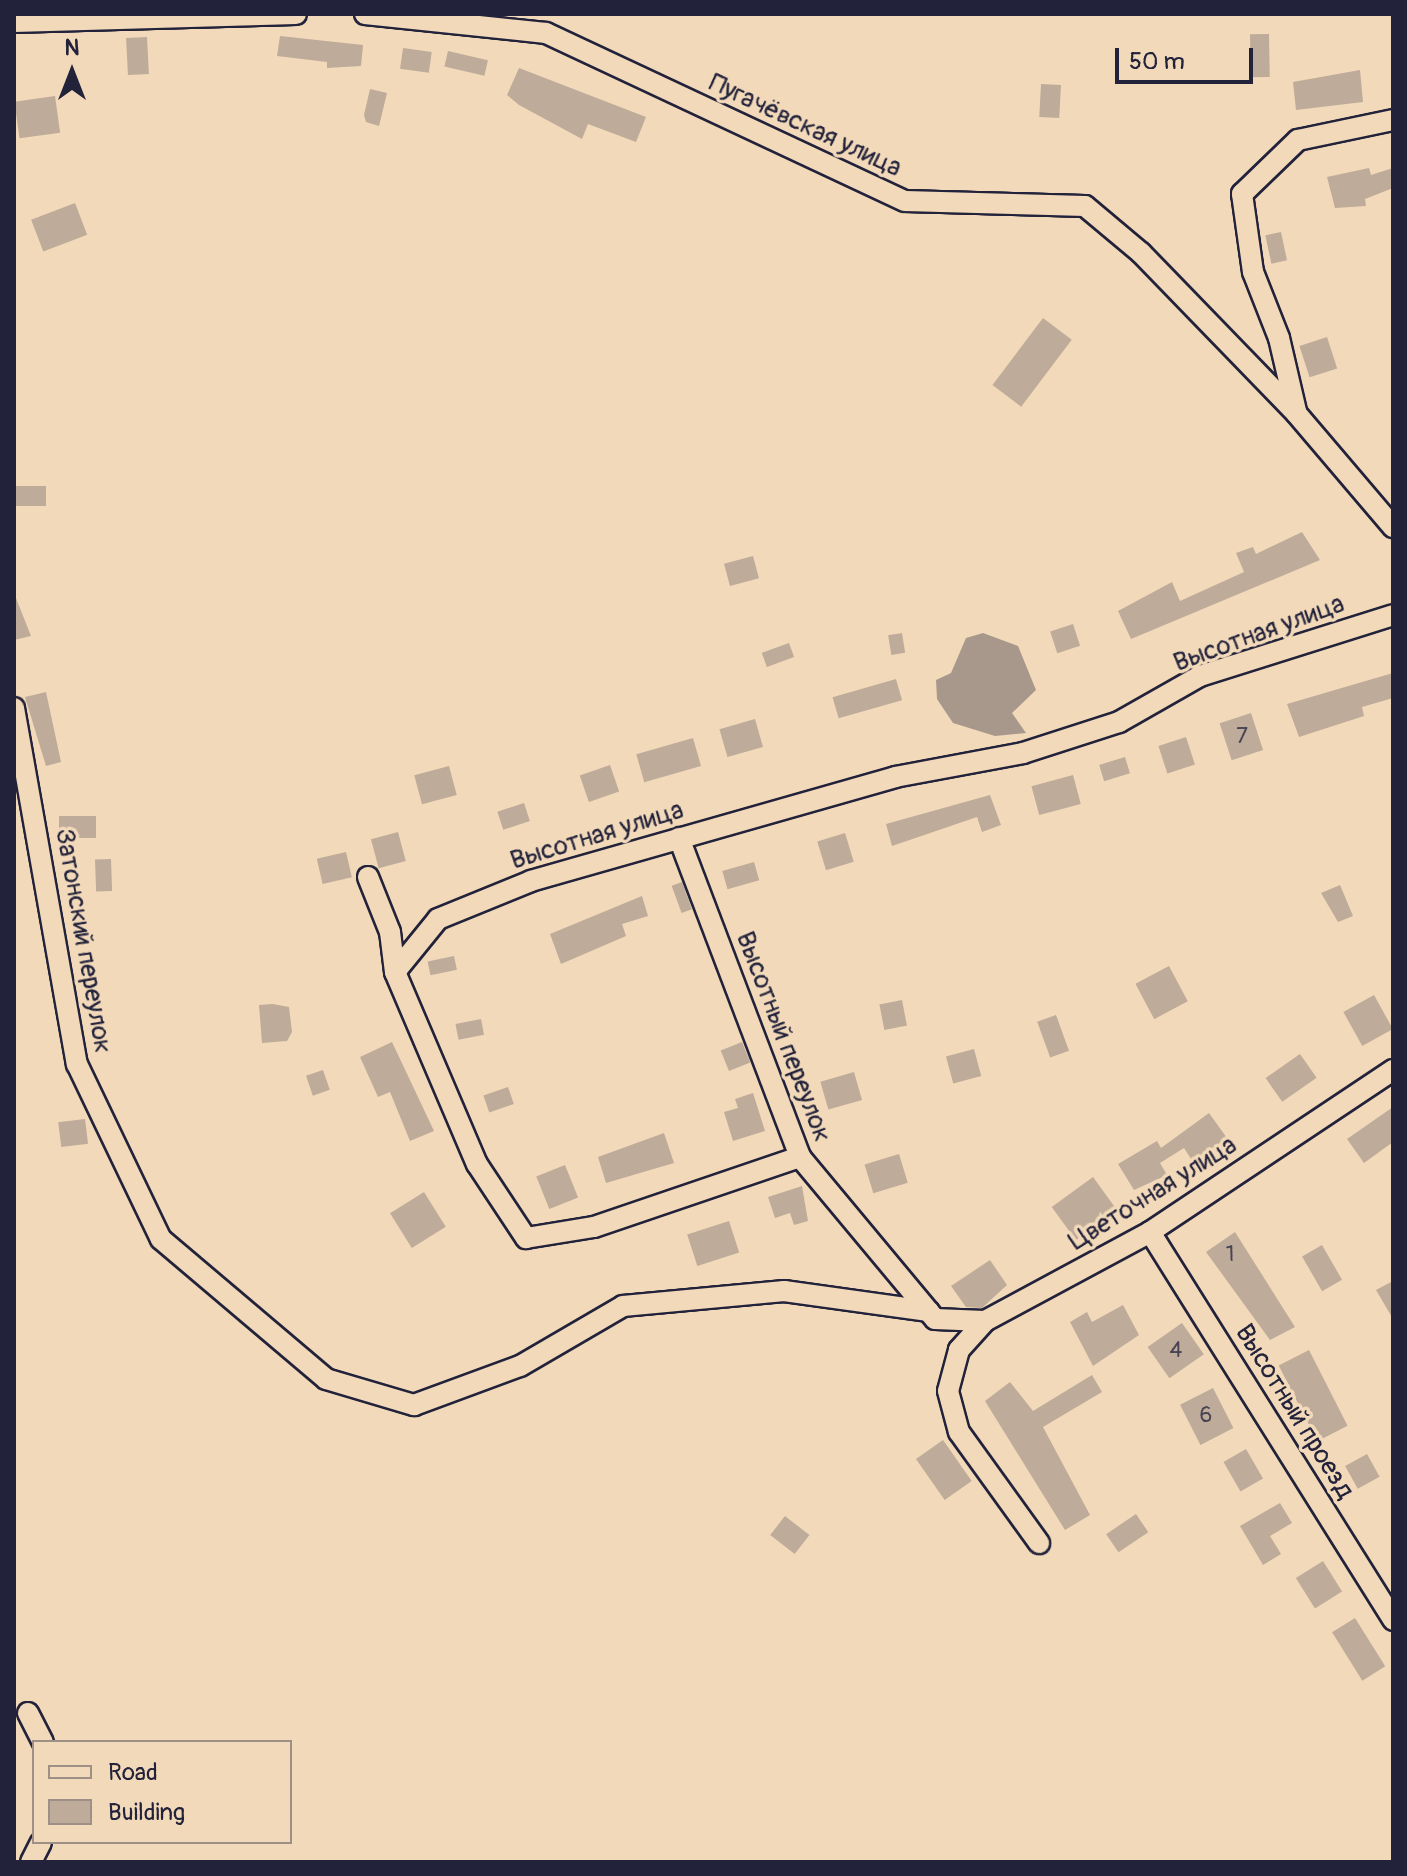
<!DOCTYPE html>
<meta charset="utf-8">
<style>
body{margin:0}
#map{position:relative;width:1407px;height:1876px;overflow:hidden;background:#f2d9b9;font-family:Pangolin,sans-serif}
div>[style]{position:absolute}
.water>*{inset:0;background:#a8988c}
.building>*{inset:0;background:#beab9a;transform-origin:0 0}
.roads{filter:drop-shadow(2px 0 #22223b) drop-shadow(-2px 0 #22223b) drop-shadow(0 2px #22223b) drop-shadow(0 -2px #22223b)}
.minor>*{height:20px;margin:-10px;padding:0 10px;transform-origin:10px;border-radius:10px;background:#f2d9b9}
span{translate:-50% -50%;white-space:nowrap;text-align:center;line-height:1.15;-webkit-text-stroke:7px #f2d9b9;paint-order:stroke}
.number-label{font-size:22px;color:#494453}
.number-label span{-webkit-text-stroke-width:0}
.street-label{font-size:26px;color:#22223b}
.frame{position:absolute;inset:0;border:16px solid #22223b;pointer-events:none}
.legend{position:absolute;left:32px;top:1740px;width:260px;height:104px;box-sizing:border-box;background:#f2d9b9;border:2px solid #9f9087;margin:0;padding:10px 14px;list-style:none;font-size:24px;color:#22223b}
.legend li{display:flex;align-items:center;gap:16px;height:40px}
.legend b{width:40px;border:2px solid #9f9087}
.north{position:absolute;left:32px;top:32px;width:80px;height:80px;-webkit-text-stroke:6px #f2d9b9;paint-order:stroke;rotate:0deg;font-size:22px;font-weight:700;line-height:32px;text-align:center;color:#22223b}
.north::after{content:'';display:block;margin:auto;width:28px;height:36px;background:#22223b;clip-path:polygon(50% 0,100% 100%,50% 72%,0 100%)}
.scale{position:absolute;left:1115px;top:48px;width:138px;height:36px;box-sizing:border-box;border:4px solid #22223b;border-top:0;padding-left:10px;font-size:24px;line-height:28px;white-space:nowrap;color:#22223b;-webkit-text-stroke:6px #f2d9b9;paint-order:stroke}
</style>
<div id="map">
<div class="water">
<div style="clip-path:polygon(983px 633px,1018px 646px,1036px 690px,1012px 713px,1026px 733px,995px 736px,953px 723px,937px 699px,936px 680px,951px 673px,966px 638px)"></div>
</div>
<div class="building">
<div style="left:1269px;top:34px;width:43px;height:19px;rotate:89deg"></div>
<div style="clip-path:polygon(280px 36px,363px 45px,361px 66px,327px 68px,327px 62px,277px 56px)"></div>
<div style="left:147px;top:37px;width:37px;height:21px;rotate:87deg"></div>
<div style="left:403px;top:48px;width:29px;height:21px;rotate:8deg"></div>
<div style="left:448px;top:51px;width:41px;height:16px;rotate:13deg"></div>
<div style="clip-path:polygon(519px 68px,646px 117px,636px 142px,588px 124px,582px 139px,519px 105px,507px 95px)"></div>
<div style="clip-path:polygon(1360px 70px,1363px 102px,1296px 110px,1293px 82px)"></div>
<div style="left:1041px;top:84px;width:20px;height:33px;rotate:3deg"></div>
<div style="clip-path:polygon(370px 89px,387px 93px,379px 126px,366px 122px,364px 115px)"></div>
<div style="left:55px;top:96px;width:37px;height:41px;rotate:82deg"></div>
<div style="clip-path:polygon(1369px 168px,1371px 175px,1393px 168px,1393px 188px,1365px 199px,1366px 206px,1335px 208px,1327px 177px)"></div>
<div style="left:75px;top:203px;width:34px;height:47px;rotate:69deg"></div>
<div style="left:1281px;top:232px;width:29px;height:16px;rotate:78deg"></div>
<div style="left:1043px;top:318px;width:36px;height:84px;rotate:37deg"></div>
<div style="left:1327px;top:337px;width:33px;height:29px;rotate:72deg"></div>
<div style="left:46px;top:486px;width:20px;height:30px;rotate:90deg"></div>
<div style="clip-path:polygon(1302px 532px,1320px 560px,1131px 639px,1118px 611px,1172px 582px,1180px 601px,1244px 572px,1236px 553px,1253px 547px,1256px 554px)"></div>
<div style="left:753px;top:556px;width:23px;height:30px;rotate:75deg"></div>
<div style="clip-path:polygon(14px 593px,31px 636px,14px 640px)"></div>
<div style="left:1073px;top:624px;width:23px;height:24px;rotate:72deg"></div>
<div style="left:902px;top:633px;width:20px;height:14px;rotate:81deg"></div>
<div style="left:789px;top:643px;width:15px;height:29px;rotate:70deg"></div>
<div style="clip-path:polygon(1393px 673px,1393px 698px,1362px 707px,1364px 716px,1299px 737px,1287px 704px)"></div>
<div style="left:896px;top:679px;width:22px;height:66px;rotate:74deg"></div>
<div style="clip-path:polygon(46px 692px,61px 762px,46px 766px,25px 697px)"></div>
<div style="left:1251px;top:713px;width:39px;height:33px;rotate:72deg"></div>
<div style="left:755px;top:719px;width:29px;height:37px;rotate:74deg"></div>
<div style="left:1186px;top:737px;width:29px;height:29px;rotate:72deg"></div>
<div style="left:693px;top:738px;width:29px;height:59px;rotate:74deg"></div>
<div style="left:1125px;top:757px;width:17px;height:27px;rotate:73deg"></div>
<div style="left:610px;top:765px;width:28px;height:32px;rotate:71deg"></div>
<div style="left:449px;top:766px;width:30px;height:36px;rotate:75deg"></div>
<div style="left:1073px;top:775px;width:30px;height:43px;rotate:75deg"></div>
<div style="clip-path:polygon(990px 795px,1001px 825px,982px 832px,977px 817px,892px 846px,886px 824px)"></div>
<div style="left:524px;top:803px;width:19px;height:28px;rotate:72deg"></div>
<div style="left:96px;top:816px;width:22px;height:37px;rotate:90deg"></div>
<div style="left:398px;top:832px;width:30px;height:28px;rotate:75deg"></div>
<div style="left:845px;top:833px;width:30px;height:29px;rotate:73deg"></div>
<div style="left:346px;top:852px;width:26px;height:30px;rotate:77deg"></div>
<div style="left:111px;top:859px;width:32px;height:16px;rotate:88deg"></div>
<div style="left:754px;top:862px;width:19px;height:33px;rotate:74deg"></div>
<div style="left:682px;top:882px;width:29px;height:11px;rotate:70deg"></div>
<div style="clip-path:polygon(1340px 885px,1353px 916px,1338px 922px,1321px 893px)"></div>
<div style="clip-path:polygon(642px 896px,648px 916px,622px 924px,626px 936px,561px 964px,550px 934px)"></div>
<div style="left:454px;top:956px;width:14px;height:27px;rotate:78deg"></div>
<div style="left:1169px;top:966px;width:40px;height:38px;rotate:62deg"></div>
<div style="left:1374px;top:995px;width:39px;height:35px;rotate:61deg"></div>
<div style="left:902px;top:1000px;width:26px;height:23px;rotate:79deg"></div>
<div style="clip-path:polygon(273px 1004px,289px 1007px,292px 1032px,287px 1041px,262px 1043px,259px 1005px)"></div>
<div style="left:1056px;top:1015px;width:38px;height:20px;rotate:70deg"></div>
<div style="left:481px;top:1019px;width:16px;height:26px;rotate:79deg"></div>
<div style="clip-path:polygon(392px 1042px,434px 1131px,410px 1141px,390px 1092px,378px 1097px,360px 1057px)"></div>
<div style="left:742px;top:1042px;width:22px;height:23px;rotate:68deg"></div>
<div style="left:974px;top:1049px;width:28px;height:29px;rotate:75deg"></div>
<div style="left:1300px;top:1054px;width:29px;height:42px;rotate:55deg"></div>
<div style="left:323px;top:1070px;width:21px;height:18px;rotate:71deg"></div>
<div style="left:854px;top:1072px;width:29px;height:35px;rotate:74deg"></div>
<div style="left:508px;top:1087px;width:18px;height:26px;rotate:71deg"></div>
<div style="clip-path:polygon(753px 1093px,765px 1131px,733px 1141px,724px 1112px,738px 1108px,735px 1099px)"></div>
<div style="clip-path:polygon(1393px 1107px,1393px 1142px,1364px 1163px,1347px 1139px)"></div>
<div style="clip-path:polygon(1209px 1113px,1227px 1138px,1193px 1162px,1184px 1148px,1160px 1163px,1167px 1175px,1134px 1190px,1118px 1164px,1157px 1141px,1161px 1148px)"></div>
<div style="left:85px;top:1119px;width:25px;height:27px;rotate:83deg"></div>
<div style="clip-path:polygon(664px 1133px,674px 1163px,606px 1183px,598px 1157px)"></div>
<div style="left:899px;top:1154px;width:30px;height:36px;rotate:73deg"></div>
<div style="left:565px;top:1165px;width:35px;height:31px;rotate:68deg"></div>
<div style="left:1093px;top:1177px;width:41px;height:51px;rotate:54deg"></div>
<div style="clip-path:polygon(802px 1186px,808px 1221px,794px 1225px,790px 1213px,775px 1218px,768px 1197px)"></div>
<div style="left:424px;top:1192px;width:41px;height:40px;rotate:58deg"></div>
<div style="left:729px;top:1221px;width:33px;height:44px;rotate:72deg"></div>
<div style="clip-path:polygon(1235px 1232px,1295px 1327px,1270px 1340px,1206px 1252px)"></div>
<div style="left:1322px;top:1245px;width:40px;height:23px;rotate:60deg"></div>
<div style="clip-path:polygon(990px 1260px,1007px 1285px,982px 1308px,966px 1307px,951px 1286px)"></div>
<div style="clip-path:polygon(1393px 1281px,1393px 1319px,1376px 1290px)"></div>
<div style="clip-path:polygon(1123px 1305px,1139px 1335px,1093px 1366px,1070px 1322px,1087px 1312px,1092px 1322px)"></div>
<div style="left:1182px;top:1323px;width:38px;height:42px;rotate:55deg"></div>
<div style="left:1309px;top:1350px;width:85px;height:34px;rotate:63deg"></div>
<div style="clip-path:polygon(1092px 1375px,1102px 1392px,1043px 1427px,1090px 1515px,1065px 1530px,985px 1401px,1010px 1382px,1033px 1411px)"></div>
<div style="left:1213px;top:1388px;width:45px;height:37px;rotate:63deg"></div>
<div style="left:943px;top:1440px;width:50px;height:33px;rotate:55deg"></div>
<div style="left:1246px;top:1449px;width:34px;height:26px;rotate:60deg"></div>
<div style="left:1367px;top:1454px;width:26px;height:25px;rotate:61deg"></div>
<div style="clip-path:polygon(1280px 1503px,1292px 1523px,1270px 1536px,1281px 1554px,1263px 1565px,1240px 1526px)"></div>
<div style="left:1136px;top:1514px;width:22px;height:36px;rotate:56deg"></div>
<div style="left:785px;top:1516px;width:31px;height:24px;rotate:38deg"></div>
<div style="left:1323px;top:1561px;width:36px;height:32px;rotate:58deg"></div>
<div style="left:1355px;top:1618px;width:57px;height:27px;rotate:58deg"></div>
</div>
<div class="roads">
<div class="minor">
<div style="left:365px;top:14px;width:182px;rotate:6deg"></div>
<div style="left:546px;top:33px;width:396px;rotate:25.1deg"></div>
<div style="left:905px;top:201px;width:180px;rotate:1.6deg"></div>
<div style="left:1085px;top:206px;width:73px;rotate:40deg"></div>
<div style="left:1141px;top:253px;width:223px;rotate:45.9deg"></div>
<div style="left:1296px;top:413px;width:150px;rotate:49.6deg"></div>
<div style="left:14px;top:22px;width:282px;rotate:-1.6deg"></div>
<div style="left:1296px;top:411px;width:75px;rotate:-103.1deg"></div>
<div style="left:1279px;top:338px;width:71px;rotate:-111.5deg"></div>
<div style="left:1253px;top:272px;width:79px;rotate:-98deg"></div>
<div style="left:1242px;top:194px;width:78px;rotate:-44deg"></div>
<div style="left:1298px;top:140px;width:97px;rotate:-11.9deg"></div>
<div style="left:14px;top:708px;width:362px;rotate:80deg"></div>
<div style="left:77px;top:1064px;width:194px;rotate:64.4deg"></div>
<div style="left:161px;top:1239px;width:216px;rotate:40.3deg"></div>
<div style="left:326px;top:1379px;width:92px;rotate:16.5deg"></div>
<div style="left:414px;top:1405px;width:113px;rotate:-20.2deg"></div>
<div style="left:520px;top:1366px;width:119px;rotate:-30.2deg"></div>
<div style="left:623px;top:1306px;width:162px;rotate:-5.3deg"></div>
<div style="left:784px;top:1291px;width:146px;rotate:7.9deg"></div>
<div style="left:679px;top:838px;width:341px;rotate:69.2deg"></div>
<div style="left:800px;top:1157px;width:211px;rotate:50.2deg"></div>
<div style="left:935px;top:1319px;width:50px;rotate:2.3deg"></div>
<div style="left:985px;top:1321px;width:187px;rotate:-28.3deg"></div>
<div style="left:1150px;top:1232px;width:292px;rotate:-33.7deg"></div>
<div style="left:368px;top:877px;width:59px;rotate:68.2deg"></div>
<div style="left:390px;top:932px;width:40px;rotate:82.9deg"></div>
<div style="left:395px;top:972px;width:209px;rotate:66.9deg"></div>
<div style="left:477px;top:1164px;width:89px;rotate:56.5deg"></div>
<div style="left:526px;top:1238px;width:69px;rotate:-9.2deg"></div>
<div style="left:594px;top:1227px;width:218px;rotate:-18.8deg"></div>
<div style="left:395px;top:972px;width:68px;rotate:-50.9deg"></div>
<div style="left:438px;top:919px;width:100px;rotate:-22.2deg"></div>
<div style="left:531px;top:881px;width:379px;rotate:-15.9deg"></div>
<div style="left:895px;top:777px;width:130px;rotate:-10.6deg"></div>
<div style="left:1023px;top:753px;width:101px;rotate:-17.9deg"></div>
<div style="left:1119px;top:722px;width:93px;rotate:-29.6deg"></div>
<div style="left:1200px;top:676px;width:202px;rotate:-17.5deg"></div>
<div style="left:1150px;top:1232px;width:458px;rotate:57.9deg"></div>
<div style="left:985px;top:1321px;width:39px;rotate:132deg"></div>
<div style="left:959px;top:1350px;width:42px;rotate:105deg"></div>
<div style="left:948px;top:1391px;width:42px;rotate:75deg"></div>
<div style="left:959px;top:1432px;width:137px;rotate:54.2deg"></div>
<div style="left:28px;top:1713px;width:33px;rotate:63deg"></div>
<div style="left:31px;top:1862px;width:22px;rotate:-63deg"></div>
</div>
</div>
<div class="number-label">
<span style="left:1242px;top:737px">7</span>
<span style="left:1230px;top:1255px">1</span>
<span style="left:1176px;top:1351px">4</span>
<span style="left:1206px;top:1416px">6</span>
</div>
<div class="street-label">
<span style="left:805px;top:126px;rotate:25deg">Пугачёвская улица</span>
<span style="left:1259px;top:634px;rotate:-20deg">Высотная улица</span>
<span style="left:597px;top:836px;rotate:-17deg">Высотная улица</span>
<span style="left:83px;top:941px;rotate:80deg">Затонский переулок</span>
<span style="left:783px;top:1037px;rotate:69deg">Высотный переулок</span>
<span style="left:1153px;top:1194px;rotate:-32deg">Цветочная улица</span>
<span style="left:1294px;top:1412px;rotate:58deg">Высотный проезд</span>
</div>
<div class="frame"></div>
<ul class="legend">
<li><b style="height:10px;background:#f2d9b9"></b>Road</li>
<li><b style="height:22px;background:#beab9a"></b>Building</li>
</ul>
<div class="north">N</div>
<div class="scale">50 m</div>
</div>
